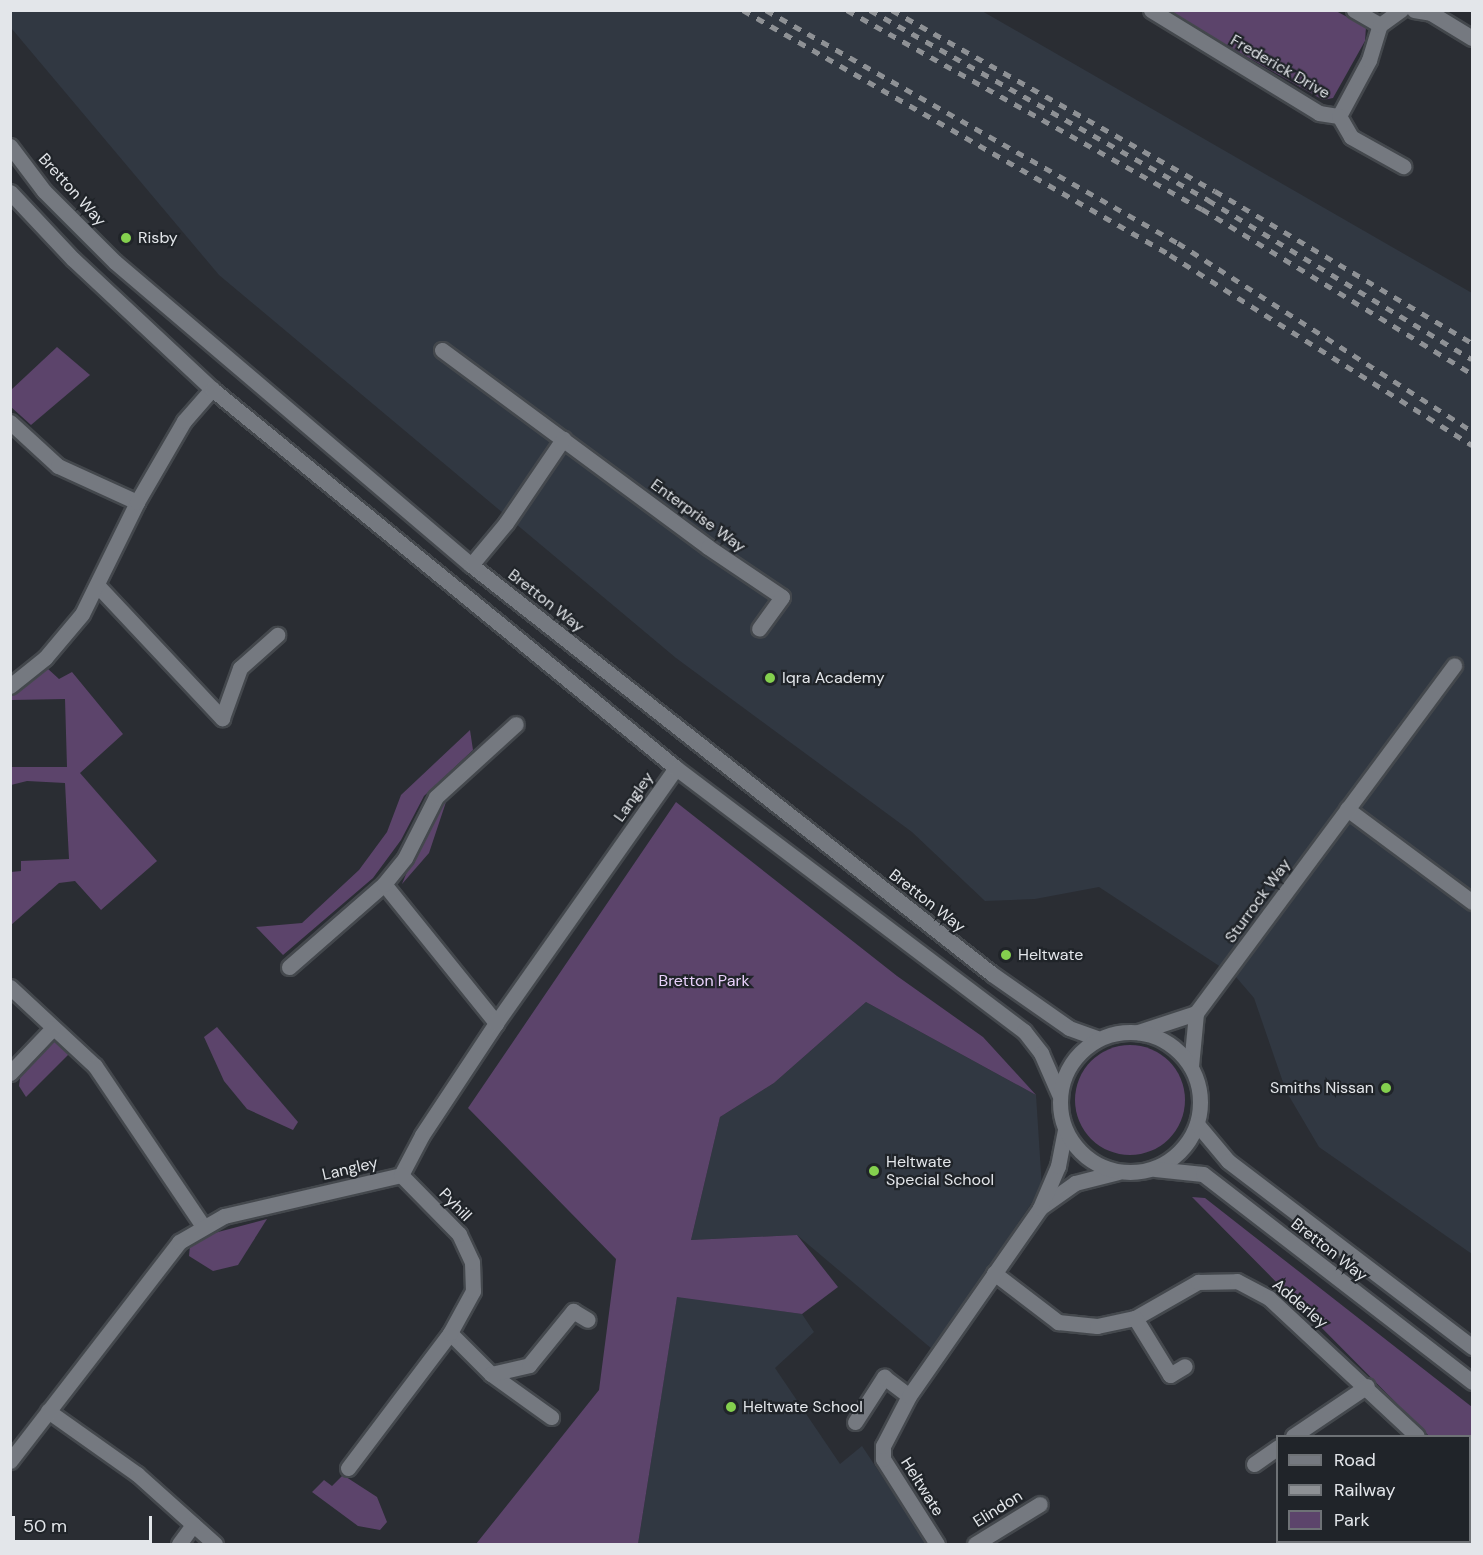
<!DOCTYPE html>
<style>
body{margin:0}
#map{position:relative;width:1483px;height:1555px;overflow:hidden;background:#2a2d33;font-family:"DM Sans",sans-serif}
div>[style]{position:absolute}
.built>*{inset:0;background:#313842}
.green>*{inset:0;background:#5c446b}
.round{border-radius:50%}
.roads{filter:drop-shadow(2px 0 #44484d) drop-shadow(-2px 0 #44484d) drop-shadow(0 2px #44484d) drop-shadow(0 -2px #44484d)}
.minor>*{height:15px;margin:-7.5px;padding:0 7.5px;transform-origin:7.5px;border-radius:7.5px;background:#757980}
.tertiary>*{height:15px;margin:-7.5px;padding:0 7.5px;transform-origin:7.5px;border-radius:7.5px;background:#757980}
.tertiary>.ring{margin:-7.5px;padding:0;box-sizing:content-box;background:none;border:15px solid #757980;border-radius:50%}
.rail>*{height:4.5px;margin-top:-2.25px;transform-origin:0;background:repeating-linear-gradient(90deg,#8e9195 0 8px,transparent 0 16px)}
.dots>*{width:16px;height:16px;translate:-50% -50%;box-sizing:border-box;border:3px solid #202429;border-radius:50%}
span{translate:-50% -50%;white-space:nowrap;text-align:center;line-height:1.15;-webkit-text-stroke:4.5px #202429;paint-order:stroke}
.street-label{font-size:16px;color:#e3e6ea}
.poi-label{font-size:16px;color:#e3e6ea}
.left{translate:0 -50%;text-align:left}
.right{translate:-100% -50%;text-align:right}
.park-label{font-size:16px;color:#e9d1fb}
.frame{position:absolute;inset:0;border:12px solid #e3e6ea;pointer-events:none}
.legend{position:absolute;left:1276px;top:1435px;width:195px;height:108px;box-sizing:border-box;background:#202429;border:2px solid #6e7276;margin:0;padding:8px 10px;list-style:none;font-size:18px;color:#e3e6ea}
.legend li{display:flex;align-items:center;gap:12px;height:30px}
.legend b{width:30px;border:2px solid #6e7276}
.scale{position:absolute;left:12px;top:1516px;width:140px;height:27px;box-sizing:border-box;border:3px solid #e3e6ea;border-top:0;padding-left:8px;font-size:18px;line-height:21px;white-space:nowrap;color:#e3e6ea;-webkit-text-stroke:4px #202429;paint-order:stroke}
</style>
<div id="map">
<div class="built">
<div style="clip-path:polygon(11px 10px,982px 11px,1472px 293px,1472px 1254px,1319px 1147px,1286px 1091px,1254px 998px,1236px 977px,1099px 887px,1035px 899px,985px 901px,912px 832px,676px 658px,219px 275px,12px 29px)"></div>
<div style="clip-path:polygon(866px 1002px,1036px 1095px,1042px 1188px,932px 1349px,797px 1235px,691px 1240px,720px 1117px,774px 1083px)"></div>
<div style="clip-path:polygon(677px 1296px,802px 1314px,814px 1332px,775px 1368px,840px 1464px,862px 1446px,927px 1544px,638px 1544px)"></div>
</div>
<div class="green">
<div style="clip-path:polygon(1166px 11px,1336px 11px,1366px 27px,1365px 41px,1333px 98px,1323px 100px)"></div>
<div style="clip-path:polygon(57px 347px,90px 375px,31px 425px,11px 407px,11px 390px)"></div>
<div style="clip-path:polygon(47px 668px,59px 679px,72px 672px,123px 734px,80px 773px,157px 861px,101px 910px,75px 881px,59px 883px,11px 925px,11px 872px,21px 871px,21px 861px,69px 859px,65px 783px,27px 781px,11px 785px,11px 767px,67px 767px,65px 699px,11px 700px,11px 694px)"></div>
<div style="clip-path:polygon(470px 730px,473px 750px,424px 796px,401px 840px,373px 878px,283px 955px,256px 927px,302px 923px,359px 870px,387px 832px,401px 795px)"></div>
<div style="clip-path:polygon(447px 799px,429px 853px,402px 884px,427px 822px)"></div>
<div style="clip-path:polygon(676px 802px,897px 976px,983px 1037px,1036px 1095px,866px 1002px,774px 1083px,720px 1117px,691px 1240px,797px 1235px,838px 1287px,802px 1314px,677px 1297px,638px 1544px,476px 1544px,599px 1390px,616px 1259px,468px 1108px)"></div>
<div style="clip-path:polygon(217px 1027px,298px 1122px,293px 1130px,247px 1109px,224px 1081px,204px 1037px)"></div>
<div style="clip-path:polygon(53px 1042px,64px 1042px,73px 1050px,26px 1097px,19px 1086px,21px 1071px,42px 1046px)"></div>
<div class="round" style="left:1075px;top:1045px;width:110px;height:110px"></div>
<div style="clip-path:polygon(1192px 1197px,1205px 1198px,1472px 1407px,1472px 1480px,1470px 1436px,1429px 1436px)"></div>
<div style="clip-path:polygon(267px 1219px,238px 1265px,213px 1271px,189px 1256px,190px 1246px,203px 1236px)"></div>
<div style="clip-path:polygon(343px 1475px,377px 1497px,387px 1522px,380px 1530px,358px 1526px,312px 1492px,324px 1480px,332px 1486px)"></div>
</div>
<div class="roads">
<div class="minor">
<div style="left:1151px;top:10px;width:197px;rotate:31.5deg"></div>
<div style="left:1319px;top:113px;width:20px;rotate:9deg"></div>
<div style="left:1339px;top:116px;width:64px;rotate:-61.8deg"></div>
<div style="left:1369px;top:60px;width:37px;rotate:-73deg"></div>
<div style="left:1354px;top:10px;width:30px;rotate:30deg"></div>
<div style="left:1380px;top:25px;width:26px;rotate:-36deg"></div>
<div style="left:1414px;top:10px;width:17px;rotate:10deg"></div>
<div style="left:1431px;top:13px;width:48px;rotate:31.4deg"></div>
<div style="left:1339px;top:116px;width:24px;rotate:60deg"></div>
<div style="left:1351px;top:137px;width:60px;rotate:29.1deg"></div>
<div style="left:442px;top:350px;width:331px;rotate:36.5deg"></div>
<div style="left:708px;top:547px;width:89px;rotate:34deg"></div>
<div style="left:782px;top:597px;width:39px;rotate:126deg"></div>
<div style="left:10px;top:422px;width:65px;rotate:42.5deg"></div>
<div style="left:58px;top:466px;width:87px;rotate:24.5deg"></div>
<div style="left:471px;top:565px;width:55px;rotate:-50.2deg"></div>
<div style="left:506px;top:523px;width:102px;rotate:-55.8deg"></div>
<div style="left:97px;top:585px;width:183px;rotate:46.8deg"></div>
<div style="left:222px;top:718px;width:53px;rotate:-70.2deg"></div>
<div style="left:240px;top:668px;width:50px;rotate:-41.7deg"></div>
<div style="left:10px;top:686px;width:45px;rotate:-38.7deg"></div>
<div style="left:45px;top:658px;width:57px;rotate:-49.9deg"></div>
<div style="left:82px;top:614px;width:125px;rotate:-63.8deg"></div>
<div style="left:137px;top:502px;width:94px;rotate:-59.9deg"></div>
<div style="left:184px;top:421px;width:43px;rotate:-48.8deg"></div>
<div style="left:1347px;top:809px;width:156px;rotate:36.6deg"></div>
<div style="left:384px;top:884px;width:179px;rotate:51.1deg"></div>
<div style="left:289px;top:967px;width:126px;rotate:-41.1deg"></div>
<div style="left:384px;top:884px;width:33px;rotate:-51deg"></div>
<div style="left:405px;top:858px;width:68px;rotate:-63.1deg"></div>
<div style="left:436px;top:797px;width:108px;rotate:-42.4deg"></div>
<div style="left:10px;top:987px;width:116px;rotate:42.9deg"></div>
<div style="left:95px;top:1066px;width:193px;rotate:56deg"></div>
<div style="left:1138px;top:1032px;width:61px;rotate:-18.1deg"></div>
<div style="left:1196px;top:1013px;width:433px;rotate:-53.4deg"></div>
<div style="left:1191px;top:1066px;width:53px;rotate:-84.6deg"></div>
<div style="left:10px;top:1073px;width:62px;rotate:-46.3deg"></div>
<div style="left:1040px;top:1208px;width:43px;rotate:-35.5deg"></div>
<div style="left:1075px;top:1183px;width:44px;rotate:-14.3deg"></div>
<div style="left:994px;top:1273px;width:81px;rotate:37.4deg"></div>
<div style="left:1058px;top:1322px;width:39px;rotate:6deg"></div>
<div style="left:1097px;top:1326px;width:39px;rotate:-12deg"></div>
<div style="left:1135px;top:1318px;width:73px;rotate:-29.7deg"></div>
<div style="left:1198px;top:1282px;width:39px;rotate:-1deg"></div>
<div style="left:1237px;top:1281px;width:36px;rotate:28deg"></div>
<div style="left:1269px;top:1298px;width:202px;rotate:43deg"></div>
<div style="left:1135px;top:1318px;width:67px;rotate:58.4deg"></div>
<div style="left:1170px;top:1375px;width:17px;rotate:-31deg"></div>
<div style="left:450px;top:1333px;width:58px;rotate:45deg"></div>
<div style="left:491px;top:1374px;width:74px;rotate:35.6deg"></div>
<div style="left:491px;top:1374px;width:39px;rotate:-13deg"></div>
<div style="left:529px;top:1365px;width:70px;rotate:-50.8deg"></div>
<div style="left:573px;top:1311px;width:17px;rotate:31deg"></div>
<div style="left:48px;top:1411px;width:109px;rotate:35.3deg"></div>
<div style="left:137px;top:1474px;width:105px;rotate:41.9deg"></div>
<div style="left:855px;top:1422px;width:54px;rotate:-57.2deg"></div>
<div style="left:884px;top:1377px;width:31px;rotate:37deg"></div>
<div style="left:1293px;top:1436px;width:89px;rotate:-34deg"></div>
<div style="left:10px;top:1461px;width:277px;rotate:-52.3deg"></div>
<div style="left:179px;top:1242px;width:52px;rotate:-30deg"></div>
<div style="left:224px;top:1216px;width:182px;rotate:-13deg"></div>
<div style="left:401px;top:1175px;width:45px;rotate:-62.3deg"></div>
<div style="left:422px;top:1135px;width:134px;rotate:-56.5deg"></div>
<div style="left:496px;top:1023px;width:312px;rotate:-54.8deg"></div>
<div style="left:1254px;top:1464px;width:29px;rotate:-35deg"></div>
<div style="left:348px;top:1468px;width:169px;rotate:-52.9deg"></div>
<div style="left:450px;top:1333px;width:48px;rotate:-61.3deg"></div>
<div style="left:473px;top:1291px;width:29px;rotate:-92deg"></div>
<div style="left:472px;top:1262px;width:31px;rotate:-115deg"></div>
<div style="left:459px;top:1234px;width:83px;rotate:-134.5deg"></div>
<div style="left:1470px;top:1509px;width:5px;rotate:68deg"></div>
<div style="left:179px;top:1544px;width:24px;rotate:-54deg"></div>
<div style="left:937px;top:1544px;width:101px;rotate:-122.4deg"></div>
<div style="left:883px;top:1459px;width:13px;rotate:-90deg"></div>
<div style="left:883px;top:1446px;width:56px;rotate:-62.5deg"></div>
<div style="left:909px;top:1396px;width:229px;rotate:-55.1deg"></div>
<div style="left:1040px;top:1208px;width:46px;rotate:-66.8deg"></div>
<div style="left:1058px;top:1166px;width:36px;rotate:-79deg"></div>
<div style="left:975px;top:1544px;width:76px;rotate:-31.6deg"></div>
</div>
<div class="tertiary">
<div style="left:10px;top:146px;width:56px;rotate:52.9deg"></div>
<div style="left:44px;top:191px;width:100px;rotate:45deg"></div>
<div style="left:115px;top:262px;width:467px;rotate:40.4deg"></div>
<div style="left:471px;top:565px;width:662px;rotate:38.13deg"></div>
<div style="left:992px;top:974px;width:94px;rotate:35deg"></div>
<div style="left:1069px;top:1028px;width:29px;rotate:20deg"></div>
<div style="left:10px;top:192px;width:92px;rotate:46.8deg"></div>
<div style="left:73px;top:259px;width:190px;rotate:43.1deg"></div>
<div style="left:212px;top:389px;width:599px;rotate:39.24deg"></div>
<div style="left:676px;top:768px;width:436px;rotate:37.1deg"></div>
<div style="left:1024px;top:1031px;width:28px;rotate:52deg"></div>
<div style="left:1041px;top:1053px;width:45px;rotate:66.3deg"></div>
<div class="ring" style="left:1060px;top:1032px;width:125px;height:125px"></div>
<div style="left:1197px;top:1124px;width:48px;rotate:50deg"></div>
<div style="left:1228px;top:1161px;width:307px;rotate:37.3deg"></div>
<div style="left:1155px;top:1169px;width:48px;rotate:5.9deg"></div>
<div style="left:1203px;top:1174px;width:340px;rotate:37.7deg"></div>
</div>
</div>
<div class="rail">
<div style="left:743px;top:10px;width:492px;rotate:29.8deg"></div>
<div style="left:1170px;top:255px;width:357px;rotate:32.2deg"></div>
<div style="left:766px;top:10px;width:473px;rotate:29.5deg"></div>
<div style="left:1178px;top:243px;width:349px;rotate:32.6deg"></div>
<div style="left:847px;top:10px;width:407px;rotate:29.3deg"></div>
<div style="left:1202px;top:209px;width:316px;rotate:31.4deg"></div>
<div style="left:870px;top:10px;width:388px;rotate:29.3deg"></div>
<div style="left:1208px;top:200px;width:308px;rotate:31.1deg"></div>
<div style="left:892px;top:10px;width:370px;rotate:29.3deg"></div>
<div style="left:1215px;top:191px;width:299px;rotate:30.6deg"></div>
</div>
<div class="dots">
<div style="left:126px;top:238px;background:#84d04e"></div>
<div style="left:770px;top:678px;background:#84d04e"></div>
<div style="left:1006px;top:955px;background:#84d04e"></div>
<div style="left:1386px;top:1088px;background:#84d04e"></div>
<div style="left:874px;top:1171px;background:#84d04e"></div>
<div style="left:731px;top:1407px;background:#84d04e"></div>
</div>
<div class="street-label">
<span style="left:1280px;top:67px;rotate:30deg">Frederick Drive</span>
<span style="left:72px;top:190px;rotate:48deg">Bretton Way</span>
<span style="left:698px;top:516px;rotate:36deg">Enterprise Way</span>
<span style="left:546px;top:601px;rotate:38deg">Bretton Way</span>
<span style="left:634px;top:797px;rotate:-55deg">Langley</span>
<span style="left:927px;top:901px;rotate:38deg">Bretton Way</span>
<span style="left:1258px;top:901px;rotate:-54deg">Sturrock Way</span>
<span style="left:350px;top:1169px;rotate:-13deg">Langley</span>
<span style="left:455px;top:1205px;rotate:46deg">Pyhill</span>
<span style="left:1329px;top:1250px;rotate:38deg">Bretton Way</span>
<span style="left:1300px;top:1304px;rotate:40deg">Adderley</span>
<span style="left:922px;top:1487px;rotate:58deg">Heltwate</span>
<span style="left:998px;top:1509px;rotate:-32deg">Elindon</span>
</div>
<div class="poi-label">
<span class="left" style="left:138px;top:238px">Risby</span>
<span class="left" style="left:782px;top:678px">Iqra Academy</span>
<span class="left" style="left:1018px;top:955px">Heltwate</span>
<span class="right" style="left:1374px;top:1088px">Smiths Nissan</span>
<span class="left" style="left:886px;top:1171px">Heltwate<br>Special School</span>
<span class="left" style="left:743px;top:1407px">Heltwate School</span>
</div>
<div class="park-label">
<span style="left:704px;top:981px">Bretton Park</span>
</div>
<div class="frame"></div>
<ul class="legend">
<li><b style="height:8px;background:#757980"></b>Road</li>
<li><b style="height:8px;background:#8e9195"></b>Railway</li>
<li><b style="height:16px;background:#5c446b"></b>Park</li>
</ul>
<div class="scale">50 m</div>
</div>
